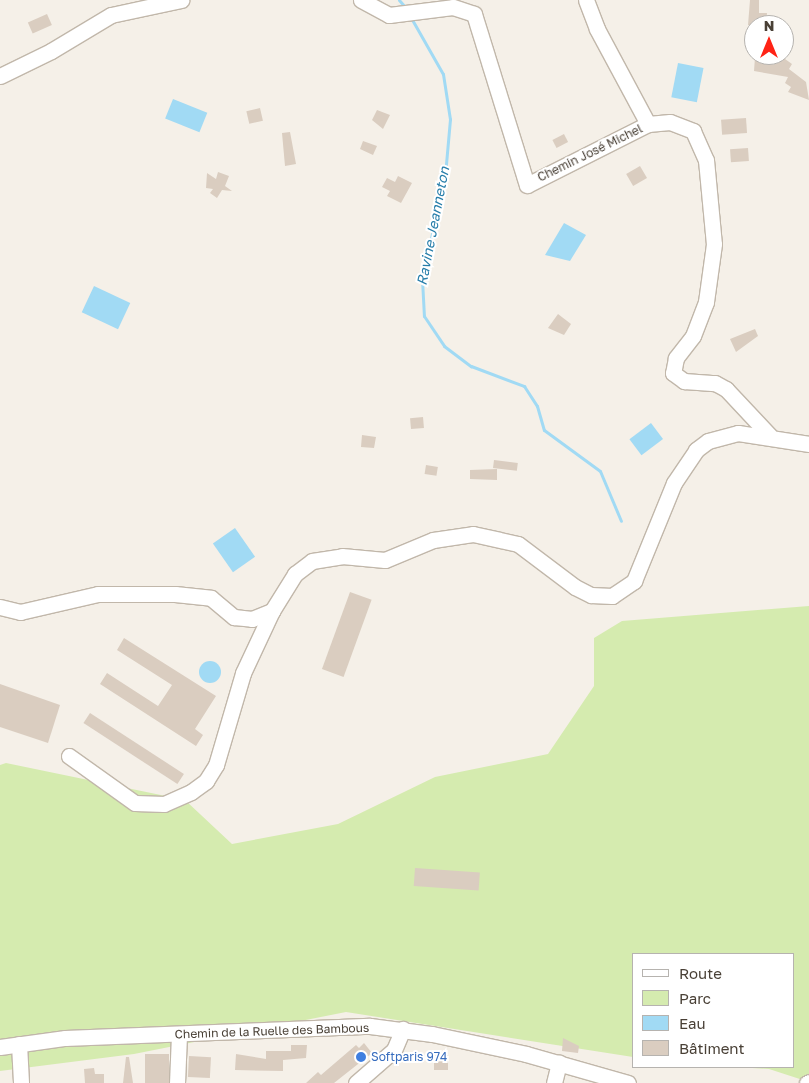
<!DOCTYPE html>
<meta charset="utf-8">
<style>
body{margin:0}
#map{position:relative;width:809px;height:1083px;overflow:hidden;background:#f5f0e8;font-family:"Golos Text",sans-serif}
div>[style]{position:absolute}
.green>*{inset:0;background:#d5ebaf}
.water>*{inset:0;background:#a1daf4;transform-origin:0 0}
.round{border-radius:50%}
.stream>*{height:3px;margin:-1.5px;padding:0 1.5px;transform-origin:1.5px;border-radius:1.5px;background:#a1daf4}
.building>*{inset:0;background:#dacdc0;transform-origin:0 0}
.roads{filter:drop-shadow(1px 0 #c1b7aa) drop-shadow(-1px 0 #c1b7aa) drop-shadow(0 1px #c1b7aa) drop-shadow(0 -1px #c1b7aa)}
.minor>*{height:15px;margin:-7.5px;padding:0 7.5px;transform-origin:7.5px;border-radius:7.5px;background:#fff}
.dots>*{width:14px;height:14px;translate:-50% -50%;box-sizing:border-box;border:2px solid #fff;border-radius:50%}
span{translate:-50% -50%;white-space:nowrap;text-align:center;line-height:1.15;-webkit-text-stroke:4px #fff;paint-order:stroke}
.street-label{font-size:12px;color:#494036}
.shop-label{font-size:12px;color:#366cbe}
.left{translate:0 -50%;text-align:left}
.water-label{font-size:14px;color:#277eaa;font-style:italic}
.legend{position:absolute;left:632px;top:953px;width:162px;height:115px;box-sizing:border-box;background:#fff;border:1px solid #b6b3af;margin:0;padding:6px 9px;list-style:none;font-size:15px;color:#494036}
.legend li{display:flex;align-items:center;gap:10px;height:25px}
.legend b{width:25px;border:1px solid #b6b3af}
.north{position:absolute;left:744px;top:15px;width:50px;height:50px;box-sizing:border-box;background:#fff;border:1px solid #b6b3af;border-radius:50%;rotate:0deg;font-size:14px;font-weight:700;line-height:20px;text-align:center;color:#494036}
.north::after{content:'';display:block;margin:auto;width:18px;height:22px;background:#ff2315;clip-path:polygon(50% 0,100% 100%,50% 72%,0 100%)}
</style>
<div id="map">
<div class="green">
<div style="clip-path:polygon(809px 606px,809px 1082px,769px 1069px,737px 1067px,793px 1067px,793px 954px,633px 954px,633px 1057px,346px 1012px,134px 1054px,0 1071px,0 765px,6px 763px,185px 800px,232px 844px,338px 824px,435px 777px,548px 754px,594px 686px,594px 638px,622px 621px)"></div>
</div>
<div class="water">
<div style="left:678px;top:63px;width:26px;height:35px;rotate:11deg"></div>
<div style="left:173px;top:99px;width:37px;height:21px;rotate:22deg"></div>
<div style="clip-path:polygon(564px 223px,586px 235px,570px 261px,545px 255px)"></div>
<div style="left:94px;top:286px;width:40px;height:29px;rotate:25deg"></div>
<div style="left:651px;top:423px;width:20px;height:27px;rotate:53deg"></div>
<div style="left:235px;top:528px;width:35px;height:27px;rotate:55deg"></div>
<div class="round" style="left:199px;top:661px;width:22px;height:22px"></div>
</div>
<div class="stream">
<div style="left:399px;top:0;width:11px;rotate:49deg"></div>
<div style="left:410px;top:16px;width:67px;rotate:60.4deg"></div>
<div style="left:443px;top:74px;width:46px;rotate:81.2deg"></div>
<div style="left:450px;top:119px;width:56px;rotate:95.1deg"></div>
<div style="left:445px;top:175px;width:107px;rotate:102.5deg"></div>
<div style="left:422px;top:279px;width:37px;rotate:87deg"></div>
<div style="left:424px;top:316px;width:36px;rotate:56deg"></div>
<div style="left:444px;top:346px;width:34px;rotate:37deg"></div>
<div style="left:471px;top:366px;width:57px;rotate:20.7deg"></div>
<div style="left:524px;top:386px;width:24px;rotate:57deg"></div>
<div style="left:537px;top:406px;width:25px;rotate:74deg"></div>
<div style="left:544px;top:430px;width:69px;rotate:36.2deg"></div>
<div style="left:600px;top:471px;width:54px;rotate:67.2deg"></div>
</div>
<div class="building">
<div style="clip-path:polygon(750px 0,759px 0,759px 13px,767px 13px,766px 25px,748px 25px)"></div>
<div style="left:47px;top:14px;width:12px;height:21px;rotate:66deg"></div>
<div style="clip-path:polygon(755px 57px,785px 59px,792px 64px,789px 69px,806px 82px,809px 100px,788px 92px,791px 87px,785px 83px,788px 77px,754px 71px)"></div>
<div style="left:260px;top:108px;width:13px;height:14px;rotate:77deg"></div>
<div style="clip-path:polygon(377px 110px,390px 115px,383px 129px,372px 120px)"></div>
<div style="left:746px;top:118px;width:15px;height:25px;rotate:86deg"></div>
<div style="clip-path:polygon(290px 132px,296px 164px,285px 166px,282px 133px)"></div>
<div style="left:564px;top:134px;width:9px;height:13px;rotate:63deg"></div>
<div style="clip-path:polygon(363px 141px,377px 146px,373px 155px,360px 149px)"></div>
<div style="left:748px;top:148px;width:13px;height:18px;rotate:86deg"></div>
<div style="left:640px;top:166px;width:14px;height:16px;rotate:60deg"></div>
<div style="clip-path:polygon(218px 172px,229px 176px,225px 186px,232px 191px,222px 190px,217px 198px,210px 193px,213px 189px,206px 188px,207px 173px,216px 179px)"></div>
<div style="clip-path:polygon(398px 176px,412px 183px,401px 203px,387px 196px,390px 191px,382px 187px,387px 178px,395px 182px)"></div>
<div style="clip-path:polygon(558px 314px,571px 324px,564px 335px,548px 328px)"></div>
<div style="clip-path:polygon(755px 329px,758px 336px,736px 352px,730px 339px)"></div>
<div style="left:423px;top:417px;width:11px;height:13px;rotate:85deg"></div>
<div style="clip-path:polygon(362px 435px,376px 437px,374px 448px,361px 447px)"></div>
<div style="left:494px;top:460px;width:24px;height:8px;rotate:7deg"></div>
<div style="left:426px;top:465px;width:12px;height:9px;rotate:9deg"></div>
<div style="clip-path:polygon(497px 469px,497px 480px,470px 479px,470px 470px)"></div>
<div style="left:350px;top:592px;width:23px;height:82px;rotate:20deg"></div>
<div style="clip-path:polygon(124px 638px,216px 696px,195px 729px,203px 735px,196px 746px,100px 684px,107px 673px,158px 706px,172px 685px,117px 650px)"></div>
<div style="clip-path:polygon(0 684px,60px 705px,48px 743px,0 727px)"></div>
<div style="left:90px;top:713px;width:112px;height:12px;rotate:33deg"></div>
<div style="left:415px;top:868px;width:65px;height:18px;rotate:4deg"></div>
<div style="clip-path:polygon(563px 1038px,579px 1046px,578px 1053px,562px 1051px)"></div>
<div style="clip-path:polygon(364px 1043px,372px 1053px,334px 1083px,306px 1083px,318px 1072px,321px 1075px,356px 1045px,359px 1048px)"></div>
<div style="clip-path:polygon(291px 1045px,307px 1045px,306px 1058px,283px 1060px,283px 1071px,235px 1070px,236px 1054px,266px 1059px,266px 1051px,291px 1051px)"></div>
<div style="left:145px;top:1054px;width:24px;height:29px"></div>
<div style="left:434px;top:1055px;width:14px;height:15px"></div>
<div style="left:189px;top:1056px;width:22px;height:21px;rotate:3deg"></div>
<div style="clip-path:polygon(126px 1057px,129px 1057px,133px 1083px,123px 1083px)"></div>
<div style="clip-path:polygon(94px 1068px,95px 1074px,104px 1074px,104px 1083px,85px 1083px,84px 1069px)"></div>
</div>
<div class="roads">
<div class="minor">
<div style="left:361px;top:0;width:32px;rotate:28deg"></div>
<div style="left:389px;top:15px;width:64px;rotate:-7.1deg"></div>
<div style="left:453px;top:7px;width:22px;rotate:18deg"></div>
<div style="left:474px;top:14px;width:179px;rotate:72.8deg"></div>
<div style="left:527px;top:185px;width:136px;rotate:-26.8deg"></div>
<div style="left:648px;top:124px;width:22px;rotate:-5deg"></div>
<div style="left:670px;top:122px;width:25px;rotate:21deg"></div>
<div style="left:693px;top:131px;width:32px;rotate:66deg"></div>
<div style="left:706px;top:160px;width:84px;rotate:84.6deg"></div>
<div style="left:714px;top:244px;width:59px;rotate:97.9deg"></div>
<div style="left:706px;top:302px;width:36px;rotate:111deg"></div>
<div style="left:693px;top:336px;width:28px;rotate:128deg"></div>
<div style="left:676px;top:358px;width:15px;rotate:101deg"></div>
<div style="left:673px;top:373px;width:14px;rotate:36deg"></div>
<div style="left:684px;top:381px;width:31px;rotate:4deg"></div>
<div style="left:715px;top:383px;width:13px;rotate:29deg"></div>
<div style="left:726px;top:389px;width:64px;rotate:46.9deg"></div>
<div style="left:586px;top:0;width:31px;rotate:69deg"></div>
<div style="left:597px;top:29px;width:108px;rotate:61.8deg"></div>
<div style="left:0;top:76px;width:57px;rotate:-26.1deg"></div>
<div style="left:51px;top:51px;width:70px;rotate:-31deg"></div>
<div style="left:111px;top:15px;width:72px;rotate:-12.1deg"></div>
<div style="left:0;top:607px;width:21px;rotate:14deg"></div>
<div style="left:20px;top:612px;width:80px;rotate:-13deg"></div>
<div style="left:98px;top:594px;width:77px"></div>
<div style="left:175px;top:594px;width:36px;rotate:6deg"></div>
<div style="left:211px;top:598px;width:30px;rotate:40deg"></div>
<div style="left:234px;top:617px;width:18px;rotate:6deg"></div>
<div style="left:252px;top:619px;width:22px;rotate:-22deg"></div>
<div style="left:272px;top:611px;width:44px;rotate:-58.1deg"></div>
<div style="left:295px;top:574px;width:21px;rotate:-37deg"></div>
<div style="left:312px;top:561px;width:30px;rotate:-9deg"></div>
<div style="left:342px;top:556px;width:43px;rotate:5.3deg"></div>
<div style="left:385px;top:560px;width:52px;rotate:-22.6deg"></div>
<div style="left:433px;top:540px;width:40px;rotate:-8.5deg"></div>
<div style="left:473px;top:534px;width:46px;rotate:12.5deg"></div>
<div style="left:518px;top:544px;width:71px;rotate:37deg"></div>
<div style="left:575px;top:587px;width:18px;rotate:27deg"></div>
<div style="left:591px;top:595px;width:21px;rotate:3deg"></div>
<div style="left:612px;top:596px;width:27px;rotate:-34deg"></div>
<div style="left:634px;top:581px;width:106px;rotate:-67.8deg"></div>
<div style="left:674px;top:483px;width:40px;rotate:-56deg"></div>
<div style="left:696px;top:450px;width:15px;rotate:-37deg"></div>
<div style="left:708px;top:441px;width:31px;rotate:-15deg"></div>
<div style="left:738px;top:433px;width:72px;rotate:8.8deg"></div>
<div style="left:69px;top:756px;width:81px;rotate:35.5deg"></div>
<div style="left:135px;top:803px;width:29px;rotate:2deg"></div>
<div style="left:164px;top:804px;width:30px;rotate:-24deg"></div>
<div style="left:191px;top:792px;width:19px;rotate:-36deg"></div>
<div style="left:206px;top:781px;width:19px;rotate:-58deg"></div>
<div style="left:216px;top:765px;width:96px;rotate:-73.6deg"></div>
<div style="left:243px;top:673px;width:68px;rotate:-64.9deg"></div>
<div style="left:19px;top:1044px;width:39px;rotate:87deg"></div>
<div style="left:0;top:1047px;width:66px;rotate:-7.9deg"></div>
<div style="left:65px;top:1038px;width:305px;rotate:-2.3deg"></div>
<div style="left:370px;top:1026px;width:63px;rotate:7.4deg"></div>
<div style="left:432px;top:1034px;width:96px;rotate:12deg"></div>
<div style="left:526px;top:1054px;width:106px;rotate:15.9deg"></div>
<div style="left:177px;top:1083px;width:48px;rotate:-87.6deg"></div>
<div style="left:356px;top:1083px;width:50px;rotate:-41deg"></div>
<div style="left:394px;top:1050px;width:23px;rotate:-67deg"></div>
<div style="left:554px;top:1083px;width:21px;rotate:-76deg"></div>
<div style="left:807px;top:1083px;width:2px;rotate:-27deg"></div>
</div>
</div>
<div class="dots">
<div style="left:361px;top:1057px;background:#3f7fe0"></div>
</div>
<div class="street-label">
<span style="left:590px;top:153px;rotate:-26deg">Chemin José Michel</span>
<span style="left:272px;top:1031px;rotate:-2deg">Chemin de la Ruelle des Bambous</span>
</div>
<div class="shop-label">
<span class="left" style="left:371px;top:1057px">Softparis 974</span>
</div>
<div class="water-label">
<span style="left:433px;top:226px;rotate:-79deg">Ravine Jeanneton</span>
</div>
<ul class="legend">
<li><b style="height:6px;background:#fff"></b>Route</li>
<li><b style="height:14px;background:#d5ebaf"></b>Parc</li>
<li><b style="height:14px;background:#a1daf4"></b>Eau</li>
<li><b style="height:14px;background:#dacdc0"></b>Bâtiment</li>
</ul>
<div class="north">N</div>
</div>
